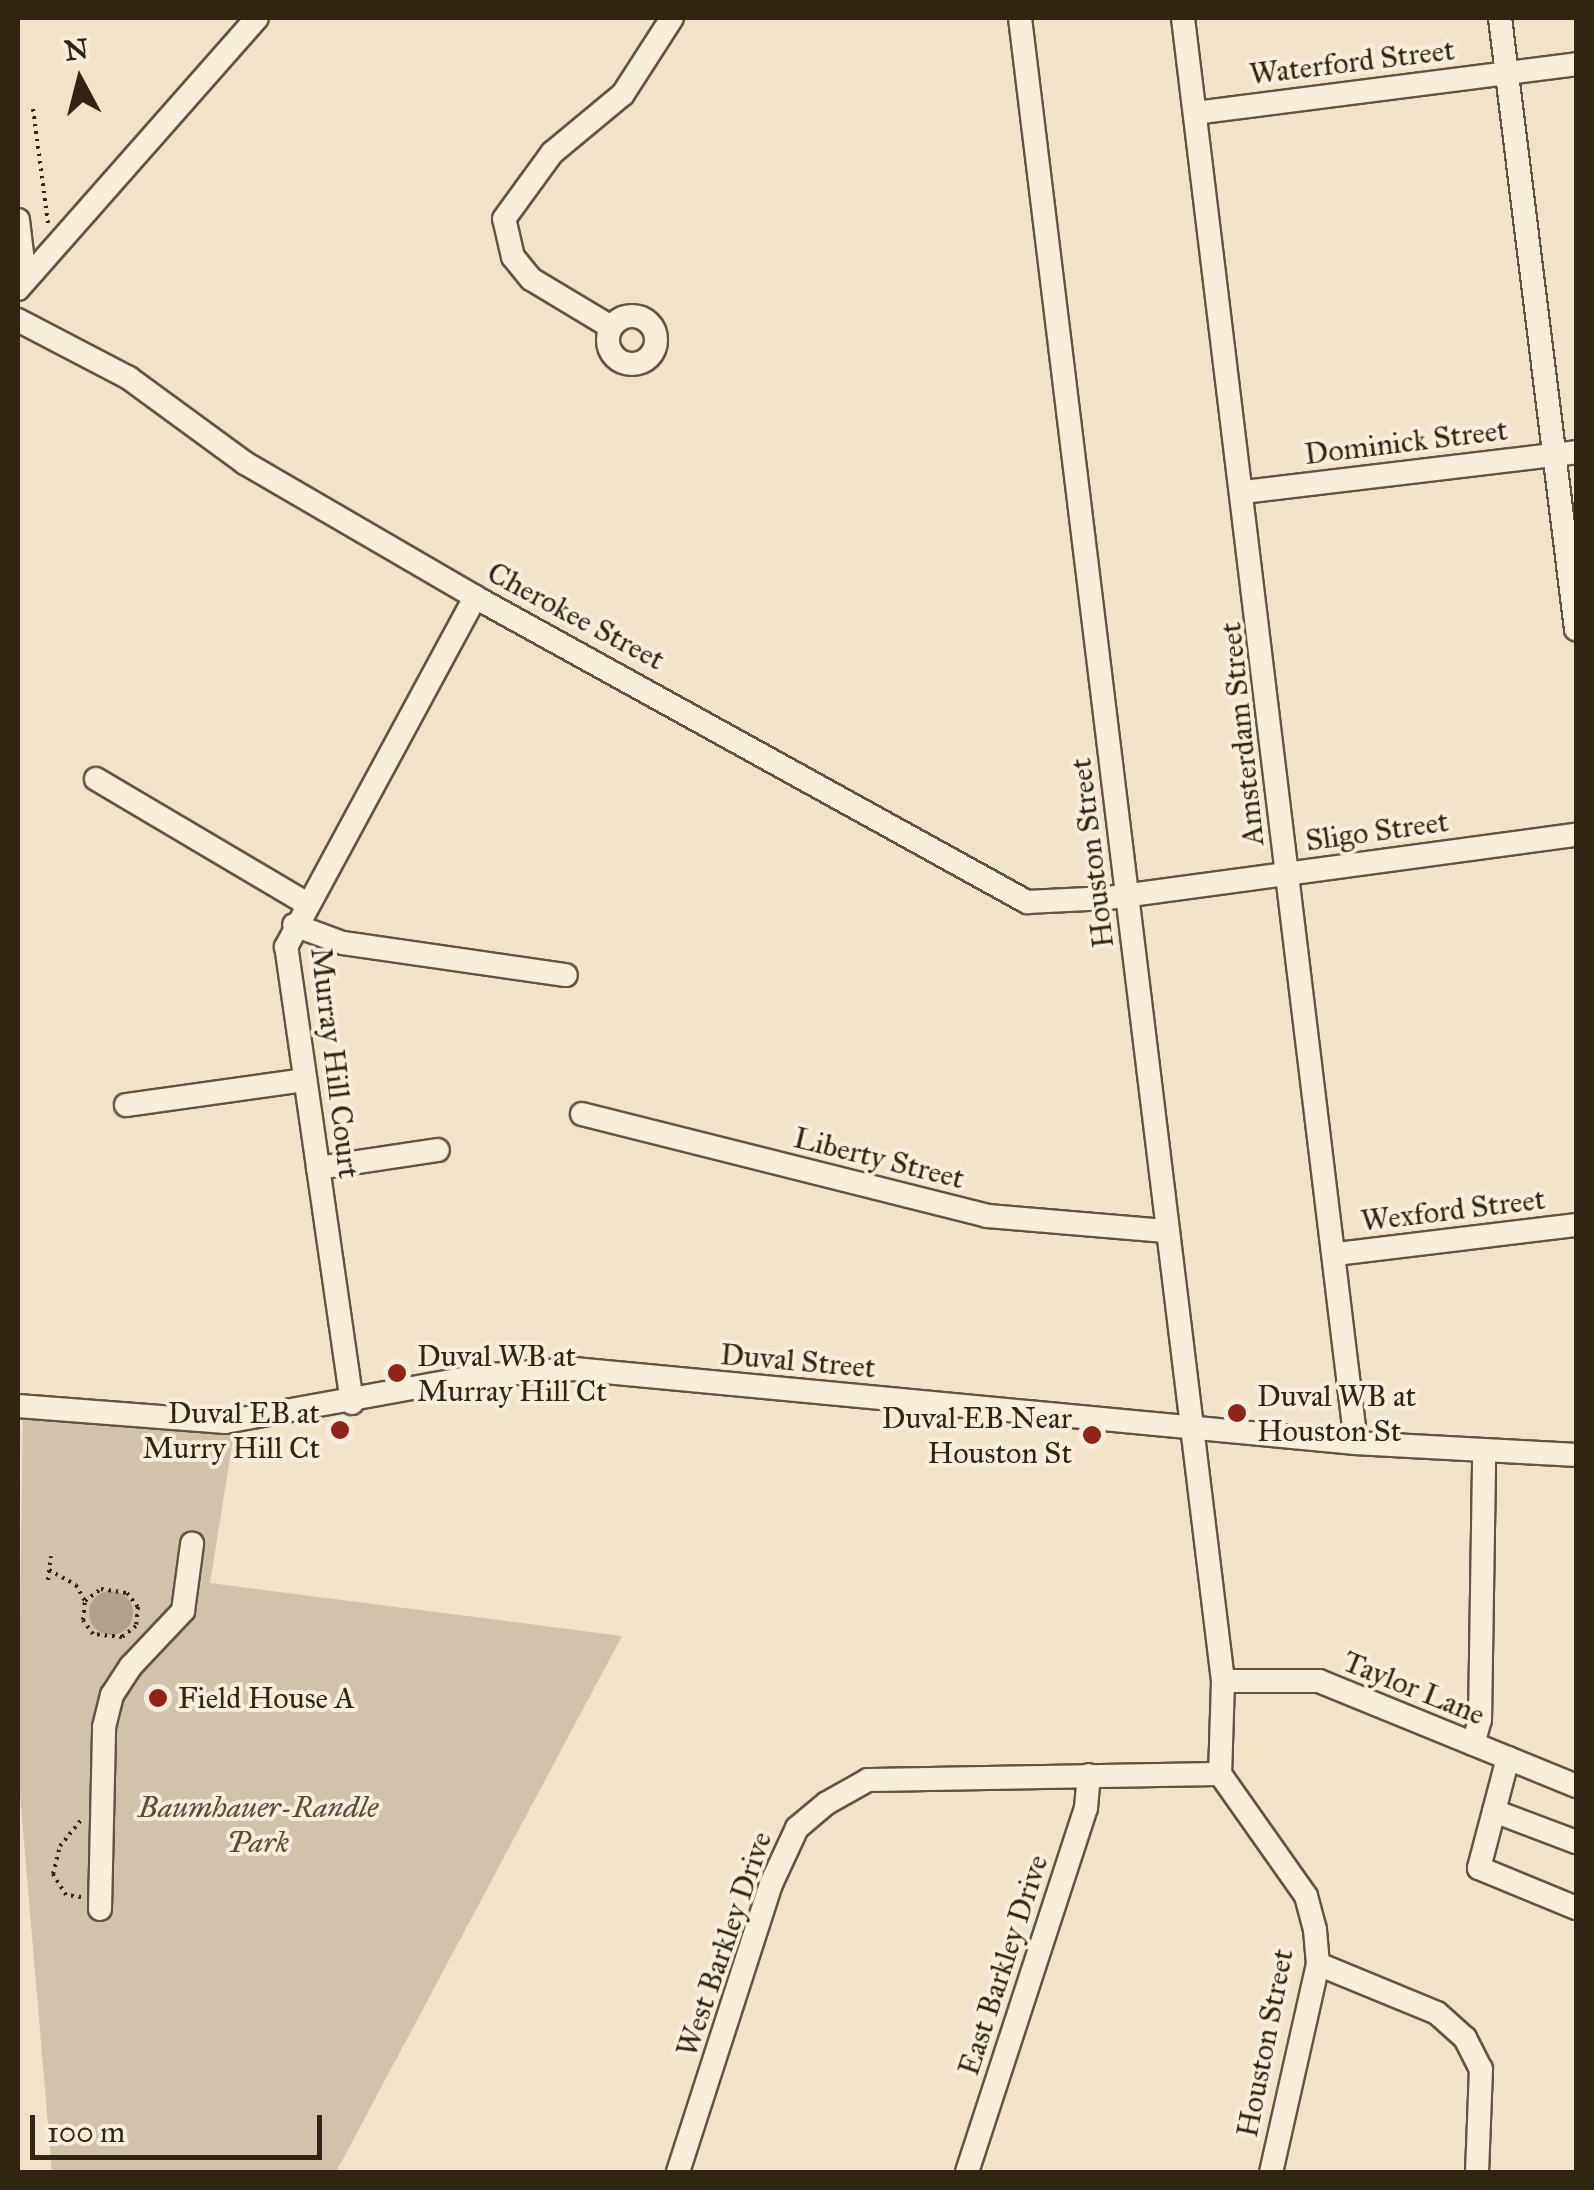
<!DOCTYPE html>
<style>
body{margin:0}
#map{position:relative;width:1594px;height:2190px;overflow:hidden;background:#f1e3c8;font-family:"IM FELL Great Primer",serif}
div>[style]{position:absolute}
.green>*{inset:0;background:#d1c3a9}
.water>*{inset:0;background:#b0a28a}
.round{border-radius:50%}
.path>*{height:4px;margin-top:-2px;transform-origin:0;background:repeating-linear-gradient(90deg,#322412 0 2.5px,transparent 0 7.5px)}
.roads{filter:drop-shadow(2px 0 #625440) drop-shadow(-2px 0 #625440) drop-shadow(0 2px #625440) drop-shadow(0 -2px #625440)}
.minor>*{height:22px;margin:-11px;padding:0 11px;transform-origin:11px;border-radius:11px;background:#f6eddb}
.minor>.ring{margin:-11px;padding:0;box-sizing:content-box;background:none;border:22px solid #f6eddb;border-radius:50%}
.dots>*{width:28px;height:28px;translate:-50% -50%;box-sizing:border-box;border:5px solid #f6eddb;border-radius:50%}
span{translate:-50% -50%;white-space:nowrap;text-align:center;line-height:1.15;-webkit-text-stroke:8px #f6eddb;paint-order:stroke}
.street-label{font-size:30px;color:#322412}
.poi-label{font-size:30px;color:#322412}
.left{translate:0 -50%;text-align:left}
.right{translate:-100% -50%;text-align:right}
.park-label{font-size:30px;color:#5a4c38;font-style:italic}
.frame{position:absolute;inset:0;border:20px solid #322412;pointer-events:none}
.north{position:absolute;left:30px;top:30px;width:100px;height:100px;-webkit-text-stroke:8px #f6eddb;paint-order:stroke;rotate:353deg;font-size:28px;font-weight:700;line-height:40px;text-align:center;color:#322412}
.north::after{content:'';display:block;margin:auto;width:35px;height:45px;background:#322412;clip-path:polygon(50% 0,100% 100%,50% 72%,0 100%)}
.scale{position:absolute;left:30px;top:2115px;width:292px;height:45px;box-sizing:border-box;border:5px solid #322412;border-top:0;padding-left:12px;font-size:30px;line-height:35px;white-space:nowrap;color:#322412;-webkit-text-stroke:8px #f6eddb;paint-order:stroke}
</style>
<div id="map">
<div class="green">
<div style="clip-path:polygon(23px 1406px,236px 1421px,210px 1583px,622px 1636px,336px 2172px,52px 2172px,18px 1771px)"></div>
</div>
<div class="water">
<div class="round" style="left:89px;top:1591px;width:44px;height:44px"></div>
</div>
<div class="path">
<div style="left:33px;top:109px;width:115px;rotate:82.5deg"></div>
<div style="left:49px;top:1570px;width:31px;rotate:29deg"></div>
<div style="left:76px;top:1585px;width:18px;rotate:61deg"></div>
<div style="left:85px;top:1601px;width:20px;rotate:-37deg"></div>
<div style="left:101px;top:1589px;width:26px;rotate:9deg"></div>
<div style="left:127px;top:1593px;width:18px;rotate:52deg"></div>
<div style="left:138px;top:1607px;width:19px;rotate:96deg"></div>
<div style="left:136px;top:1626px;width:18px;rotate:142deg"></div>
<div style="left:122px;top:1637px;width:29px;rotate:-174deg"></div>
<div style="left:93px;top:1634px;width:17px;rotate:-126deg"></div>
<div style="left:83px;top:1620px;width:19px;rotate:-84deg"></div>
<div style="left:48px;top:1580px;width:24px;rotate:-83deg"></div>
<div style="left:81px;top:1897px;width:15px;rotate:-172deg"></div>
<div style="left:66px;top:1895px;width:25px;rotate:-122deg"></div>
<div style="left:53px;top:1874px;width:29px;rotate:-76deg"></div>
<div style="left:60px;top:1846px;width:35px;rotate:-51deg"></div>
</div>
<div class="roads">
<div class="minor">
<div style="left:1020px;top:18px;width:1675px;rotate:83.04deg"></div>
<div style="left:1223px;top:1681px;width:93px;rotate:91.8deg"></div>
<div style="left:1183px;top:18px;width:1435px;rotate:83.08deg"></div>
<div style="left:1500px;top:18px;width:616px;rotate:82.91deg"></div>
<div style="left:1195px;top:113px;width:384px;rotate:-7.3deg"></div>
<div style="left:18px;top:220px;width:59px;rotate:83.2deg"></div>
<div style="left:18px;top:289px;width:361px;rotate:-48.6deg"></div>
<div class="ring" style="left:608px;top:316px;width:26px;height:26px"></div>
<div style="left:18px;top:320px;width:125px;rotate:27.6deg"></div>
<div style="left:129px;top:378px;width:144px;rotate:36.2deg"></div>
<div style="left:245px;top:463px;width:266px;rotate:30.2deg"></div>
<div style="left:475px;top:597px;width:631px;rotate:28.92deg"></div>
<div style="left:1027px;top:902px;width:81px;rotate:-2.8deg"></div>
<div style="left:1108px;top:898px;width:472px;rotate:-7.7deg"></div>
<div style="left:611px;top:327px;width:93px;rotate:-149deg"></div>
<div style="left:531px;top:279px;width:28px;rotate:-129deg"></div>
<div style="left:513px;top:257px;width:39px;rotate:-103deg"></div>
<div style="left:504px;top:219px;width:82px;rotate:-54deg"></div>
<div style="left:552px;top:153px;width:92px;rotate:-39.7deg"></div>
<div style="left:623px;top:94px;width:90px;rotate:-57.2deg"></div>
<div style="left:1243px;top:492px;width:335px;rotate:-6.8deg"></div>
<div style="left:96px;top:779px;width:244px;rotate:30.6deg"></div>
<div style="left:294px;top:925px;width:52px;rotate:20.2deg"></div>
<div style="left:343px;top:943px;width:225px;rotate:8.2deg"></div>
<div style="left:126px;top:1105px;width:181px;rotate:-8deg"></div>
<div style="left:582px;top:1114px;width:418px;rotate:14.1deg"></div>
<div style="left:987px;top:1216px;width:180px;rotate:4.8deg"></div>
<div style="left:318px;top:1168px;width:121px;rotate:-8.5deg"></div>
<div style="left:1336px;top:1254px;width:242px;rotate:-6.9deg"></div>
<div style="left:352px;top:1403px;width:461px;rotate:-98.2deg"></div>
<div style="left:286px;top:947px;width:398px;rotate:-61.6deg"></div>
<div style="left:18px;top:1406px;width:208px;rotate:4.4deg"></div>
<div style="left:225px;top:1422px;width:256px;rotate:-10.3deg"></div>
<div style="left:477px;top:1376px;width:97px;rotate:-4.1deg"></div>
<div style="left:574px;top:1369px;width:785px;rotate:5.41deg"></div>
<div style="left:1356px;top:1443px;width:220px;rotate:3.1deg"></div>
<div style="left:1223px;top:1681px;width:96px"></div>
<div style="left:1319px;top:1681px;width:278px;rotate:22.2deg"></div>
<div style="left:1473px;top:1744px;width:25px;rotate:-74deg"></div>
<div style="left:1480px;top:1720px;width:268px;rotate:-89.1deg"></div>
<div style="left:1508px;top:1758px;width:114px;rotate:104.8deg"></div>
<div style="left:1479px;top:1868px;width:105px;rotate:22.4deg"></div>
<div style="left:1220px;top:1774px;width:149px;rotate:54.8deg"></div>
<div style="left:1306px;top:1896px;width:35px;rotate:75deg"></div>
<div style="left:1315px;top:1930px;width:34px;rotate:85deg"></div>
<div style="left:1318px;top:1964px;width:213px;rotate:102.7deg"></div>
<div style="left:1494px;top:1811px;width:88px;rotate:20.7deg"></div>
<div style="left:100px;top:1909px;width:182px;rotate:-88.7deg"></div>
<div style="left:104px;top:1727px;width:33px;rotate:-76deg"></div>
<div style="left:112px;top:1695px;width:35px;rotate:-57deg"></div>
<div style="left:131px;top:1666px;width:76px;rotate:-46.6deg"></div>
<div style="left:183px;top:1611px;width:68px;rotate:-82.3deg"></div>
<div style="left:1318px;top:1964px;width:129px;rotate:22.4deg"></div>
<div style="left:1437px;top:2013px;width:38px;rotate:42deg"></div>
<div style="left:1465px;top:2038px;width:35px;rotate:63deg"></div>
<div style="left:1481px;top:2069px;width:103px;rotate:92.2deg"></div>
<div style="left:678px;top:2172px;width:303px;rotate:-72.1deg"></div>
<div style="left:771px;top:1884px;width:62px;rotate:-65.1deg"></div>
<div style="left:797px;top:1828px;width:39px;rotate:-40deg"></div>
<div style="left:827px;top:1803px;width:47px;rotate:-29.3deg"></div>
<div style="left:868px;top:1780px;width:352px;rotate:-1deg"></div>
<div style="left:967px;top:2172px;width:383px;rotate:-71.9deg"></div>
<div style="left:1086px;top:1808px;width:33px;rotate:-85deg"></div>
</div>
</div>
<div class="dots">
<div style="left:397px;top:1373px;background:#8f2418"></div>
<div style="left:1237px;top:1413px;background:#8f2418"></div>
<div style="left:340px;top:1430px;background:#8f2418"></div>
<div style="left:1092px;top:1435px;background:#8f2418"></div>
<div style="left:158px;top:1698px;background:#8f2418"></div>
</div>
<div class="street-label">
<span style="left:1352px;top:62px;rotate:-7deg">Waterford Street</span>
<span style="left:1406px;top:442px;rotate:-7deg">Dominick Street</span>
<span style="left:576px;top:616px;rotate:28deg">Cherokee Street</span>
<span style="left:1242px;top:734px;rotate:-96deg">Amsterdam Street</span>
<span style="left:1377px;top:831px;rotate:-8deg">Sligo Street</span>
<span style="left:1092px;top:853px;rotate:-97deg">Houston Street</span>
<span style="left:335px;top:1063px;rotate:83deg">Murray Hill Court</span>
<span style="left:879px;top:1158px;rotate:14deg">Liberty Street</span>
<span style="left:1453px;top:1210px;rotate:-7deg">Wexford Street</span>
<span style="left:798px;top:1361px;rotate:5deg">Duval Street</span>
<span style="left:1414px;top:1688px;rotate:22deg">Taylor Lane</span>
<span style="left:724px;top:1944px;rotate:-71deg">West Barkley Drive</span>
<span style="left:1003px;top:1965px;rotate:-72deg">East Barkley Drive</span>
<span style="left:1265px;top:2043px;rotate:-79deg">Houston Street</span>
</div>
<div class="poi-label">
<span class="left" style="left:417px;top:1373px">Duval WB at<br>Murray Hill Ct</span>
<span class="left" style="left:1257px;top:1413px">Duval WB at<br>Houston St</span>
<span class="right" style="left:320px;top:1430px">Duval EB at<br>Murry Hill Ct</span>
<span class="right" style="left:1072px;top:1435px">Duval EB Near<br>Houston St</span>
<span class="left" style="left:178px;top:1698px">Field House A</span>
</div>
<div class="park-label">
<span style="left:258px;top:1824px">Baumhauer-Randle<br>Park</span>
</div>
<div class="frame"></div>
<div class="north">N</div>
<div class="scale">100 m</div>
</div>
